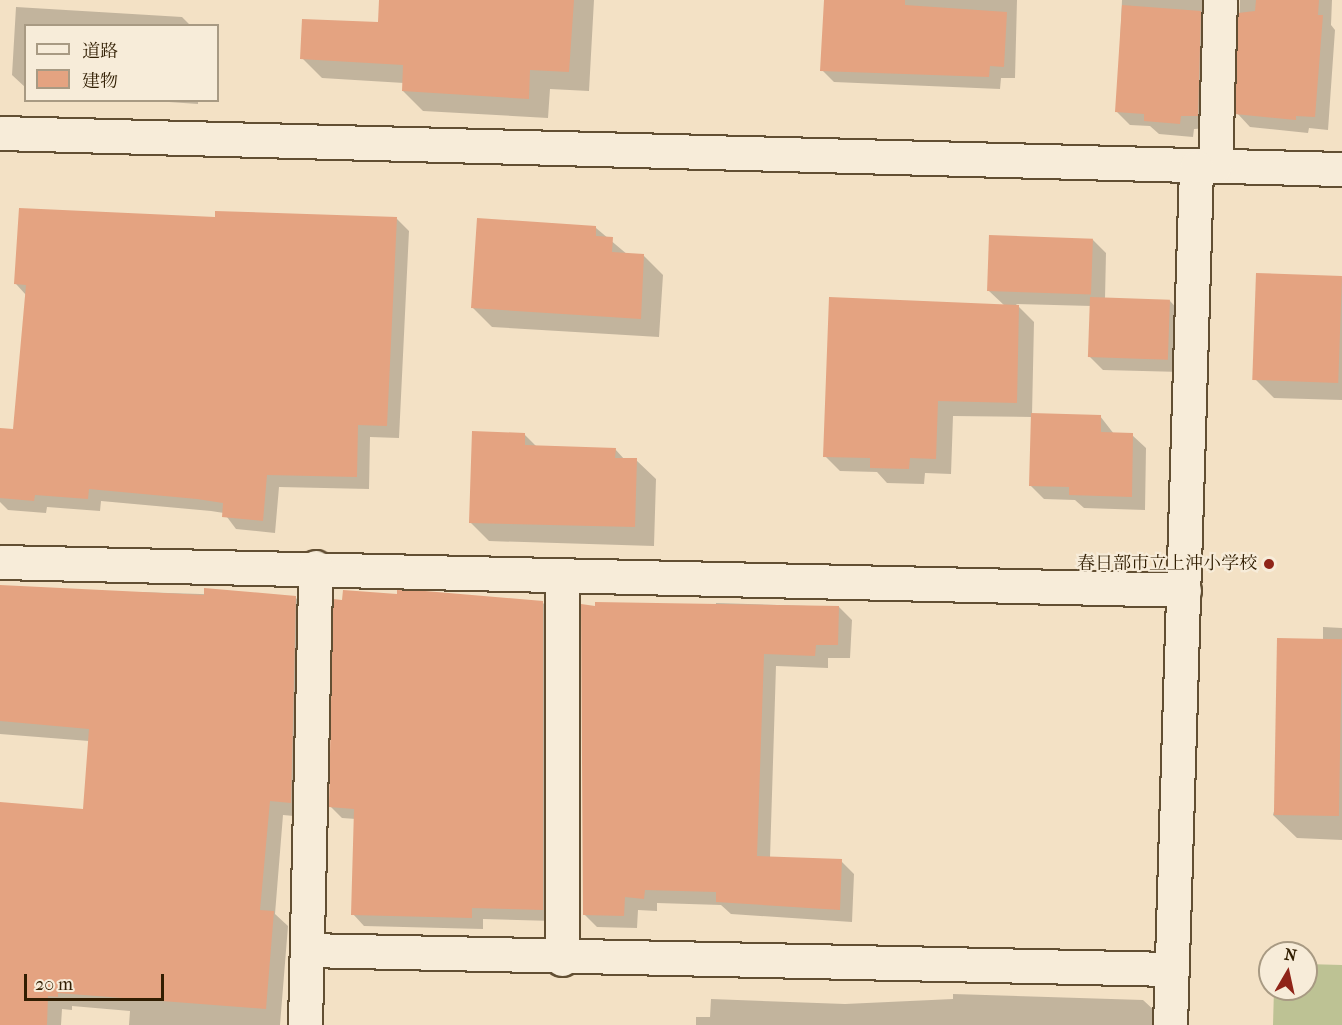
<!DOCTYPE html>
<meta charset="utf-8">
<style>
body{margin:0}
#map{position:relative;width:1342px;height:1025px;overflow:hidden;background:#f3e1c5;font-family:"IM FELL French Canon","Noto Serif JP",serif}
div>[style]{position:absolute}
.green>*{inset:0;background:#bdc294}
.shadow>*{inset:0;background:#0003}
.building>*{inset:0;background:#e4a381;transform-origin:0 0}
.roads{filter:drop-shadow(2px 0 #624f33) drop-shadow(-2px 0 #624f33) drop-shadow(0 2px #624f33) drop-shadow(0 -2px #624f33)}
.minor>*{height:33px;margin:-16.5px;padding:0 16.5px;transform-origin:16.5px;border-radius:16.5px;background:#f7ecd9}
.dots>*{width:16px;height:16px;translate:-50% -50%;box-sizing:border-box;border:3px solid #f7ecd9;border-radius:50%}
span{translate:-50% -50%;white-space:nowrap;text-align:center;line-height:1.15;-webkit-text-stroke:4.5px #f7ecd9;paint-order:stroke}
.poi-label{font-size:18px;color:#311e02}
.right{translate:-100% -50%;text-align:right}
.legend{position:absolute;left:24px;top:24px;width:195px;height:78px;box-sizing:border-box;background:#f7ecd9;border:2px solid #a89a83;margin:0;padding:8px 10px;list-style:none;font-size:18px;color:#311e02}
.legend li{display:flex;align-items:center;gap:12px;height:30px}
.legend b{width:30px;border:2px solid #a89a83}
.north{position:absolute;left:1258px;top:941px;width:60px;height:60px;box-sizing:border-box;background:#f7ecd9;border:2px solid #a89a83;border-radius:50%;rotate:9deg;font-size:16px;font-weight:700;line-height:24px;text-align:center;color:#311e02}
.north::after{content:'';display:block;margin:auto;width:21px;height:27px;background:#8f2418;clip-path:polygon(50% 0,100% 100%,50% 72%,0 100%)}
.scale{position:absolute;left:24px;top:974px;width:140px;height:27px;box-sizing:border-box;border:3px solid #311e02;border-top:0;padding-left:8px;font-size:18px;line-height:21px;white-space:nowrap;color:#311e02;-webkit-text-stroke:4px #f7ecd9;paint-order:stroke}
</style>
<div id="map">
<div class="green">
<div style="clip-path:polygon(1306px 964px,1342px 965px,1342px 1025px,1273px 1025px,1274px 989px,1306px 989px)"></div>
</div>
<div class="shadow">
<div style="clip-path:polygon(381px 0,594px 0,589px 91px,550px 89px,548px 118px,423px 111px,403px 91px,404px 83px,322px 78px,302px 58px,379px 23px)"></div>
<div style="clip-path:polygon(826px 0,1017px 0,1015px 78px,1001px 78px,1000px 89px,834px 82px,822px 70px)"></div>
<div style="clip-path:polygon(1122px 0,1222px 0,1211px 128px,1194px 129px,1193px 137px,1159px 134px,1150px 126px,1130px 125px,1117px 112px)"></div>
<div style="clip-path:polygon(1240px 0,1332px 0,1331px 25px,1335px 30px,1328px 130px,1309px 128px,1308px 133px,1250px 127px,1237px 113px)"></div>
<div style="clip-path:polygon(16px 7px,182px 17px,191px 26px,26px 26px,26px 88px,12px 75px)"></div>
<div style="clip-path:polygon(140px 100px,198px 100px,198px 104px)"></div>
<div style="clip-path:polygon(216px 219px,397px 219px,409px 231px,399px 438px,370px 437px,369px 489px,279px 487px,275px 533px,236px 529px,224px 513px,211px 511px,101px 501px,100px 511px,47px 507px,46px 513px,8px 510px,0 502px,0 429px,14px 430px,26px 295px,16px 284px)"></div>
<div style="clip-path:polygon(596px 228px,628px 255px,644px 256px,663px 275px,659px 337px,492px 327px,473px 308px)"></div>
<div style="clip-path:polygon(1093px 240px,1106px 253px,1105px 299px,1170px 301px,1183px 315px,1182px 372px,1103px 370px,1090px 357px,1092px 306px,1016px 304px,1034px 322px,1032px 415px,1100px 416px,1114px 434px,1132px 435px,1146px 448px,1145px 510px,1084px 508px,1075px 500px,1044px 499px,1030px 485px,1032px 417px,953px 416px,951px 474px,925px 473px,924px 484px,887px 483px,877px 472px,840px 471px,825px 456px,1005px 306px,989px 291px)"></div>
<div style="clip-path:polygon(1342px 277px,1342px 400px,1274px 398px,1255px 379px)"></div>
<div style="clip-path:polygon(524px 434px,537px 447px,615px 449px,625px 460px,636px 460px,656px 479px,654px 546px,489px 541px,470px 522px)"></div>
<div style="clip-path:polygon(0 586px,136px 596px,137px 592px,295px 597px,309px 612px,305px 817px,283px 815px,275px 914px,288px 926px,280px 1025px,129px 1025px,130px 1011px,72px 1006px,72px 1010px,62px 1009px,61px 1025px,0 1025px,0 804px,84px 811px,89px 741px,0 734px)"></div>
<div style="clip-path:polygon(543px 603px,554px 614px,554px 921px,483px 919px,483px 929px,364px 926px,353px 914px,356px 819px,342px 818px,330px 806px)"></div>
<div style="clip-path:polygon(716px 603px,839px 607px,852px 620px,850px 658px,828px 658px,828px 668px,776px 666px,770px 858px,841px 861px,854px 874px,852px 922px,731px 914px,721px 905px,657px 903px,657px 911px,638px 910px,637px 928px,597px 927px,584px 914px,582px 606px,716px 607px)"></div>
<div style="clip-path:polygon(1323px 627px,1342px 628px,1342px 840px,1297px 838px,1273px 815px,1323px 640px)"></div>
<div style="clip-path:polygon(953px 994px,1143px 1000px,1156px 1012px,1155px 1025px,696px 1025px,696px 1017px,710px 1017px,711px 999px,845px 1004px,953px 999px)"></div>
</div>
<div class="building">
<div style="clip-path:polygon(379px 0,574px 0,569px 72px,530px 70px,529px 99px,402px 91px,403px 65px,300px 59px,302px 19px,378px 22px)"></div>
<div style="clip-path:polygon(824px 0,905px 0,905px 5px,1007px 12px,1004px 67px,990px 66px,989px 77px,820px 71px)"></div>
<div style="clip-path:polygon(1256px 0,1319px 0,1318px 15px,1323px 15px,1315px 117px,1296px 116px,1296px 120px,1235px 114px,1238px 13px,1255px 11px)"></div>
<div style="clip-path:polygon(1122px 5px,1201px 11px,1198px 116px,1181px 116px,1180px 124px,1144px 121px,1144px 114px,1115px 112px)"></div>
<div style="clip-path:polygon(19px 208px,215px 217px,215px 211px,397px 217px,387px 426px,358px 425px,357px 477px,267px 475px,263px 521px,222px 517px,223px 503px,197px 499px,89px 489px,88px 499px,35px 495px,34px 501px,0 498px,0 428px,13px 429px,26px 285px,14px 284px)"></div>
<div style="clip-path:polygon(477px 218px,596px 226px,596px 236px,613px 237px,612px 252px,644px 254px,641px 319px,471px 308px)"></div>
<div style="left:989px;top:235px;width:104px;height:56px;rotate:2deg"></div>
<div style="left:1256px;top:273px;width:86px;height:107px;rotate:2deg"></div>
<div style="clip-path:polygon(829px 297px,1019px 305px,1017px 403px,938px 401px,936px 459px,910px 458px,909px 469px,870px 468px,870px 458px,823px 457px)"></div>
<div style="left:1090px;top:297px;width:80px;height:60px;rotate:2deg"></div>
<div style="clip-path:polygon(1031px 413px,1101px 415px,1101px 432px,1133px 433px,1132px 497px,1069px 495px,1069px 487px,1029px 486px)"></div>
<div style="clip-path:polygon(472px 431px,525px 433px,525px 445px,616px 448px,615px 458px,637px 458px,635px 527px,469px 523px)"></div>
<div style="clip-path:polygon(0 585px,204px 595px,204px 588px,296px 596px,291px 803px,270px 801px,260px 910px,274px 911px,266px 1009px,58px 993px,58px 997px,48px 996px,47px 1025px,0 1025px,0 802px,83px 809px,89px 729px,0 721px)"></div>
<div style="clip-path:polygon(343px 590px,397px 594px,397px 590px,425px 591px,543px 601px,543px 910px,472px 908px,472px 918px,351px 915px,354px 809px,329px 807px,333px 599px,342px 600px)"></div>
<div style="clip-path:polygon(595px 602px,839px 606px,838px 645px,816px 645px,815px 656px,764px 654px,757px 856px,842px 859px,840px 910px,716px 902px,716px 892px,645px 890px,644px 899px,625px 897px,624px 916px,583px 915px,581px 604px,595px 606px)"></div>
<div style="left:1277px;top:638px;width:65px;height:177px;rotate:1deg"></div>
</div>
<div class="roads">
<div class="minor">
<div style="left:0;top:133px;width:1342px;rotate:1.54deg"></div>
<div style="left:1215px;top:166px;width:166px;rotate:-88.3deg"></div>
<div style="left:0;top:562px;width:1184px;rotate:1.35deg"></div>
<div style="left:307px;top:950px;width:863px;rotate:1.26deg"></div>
<div style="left:562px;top:959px;width:384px;rotate:-90deg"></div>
<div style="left:305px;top:1025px;width:458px;rotate:-88.7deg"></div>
<div style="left:1170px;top:1025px;width:858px;rotate:-88.26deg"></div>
</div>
</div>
<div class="dots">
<div style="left:1269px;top:564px;background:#8f2418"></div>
</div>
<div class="poi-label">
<span class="right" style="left:1257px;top:564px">春日部市立上沖小学校</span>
</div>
<ul class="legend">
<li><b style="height:8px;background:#f7ecd9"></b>道路</li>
<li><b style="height:16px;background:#e4a381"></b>建物</li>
</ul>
<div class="north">N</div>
<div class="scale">20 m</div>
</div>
